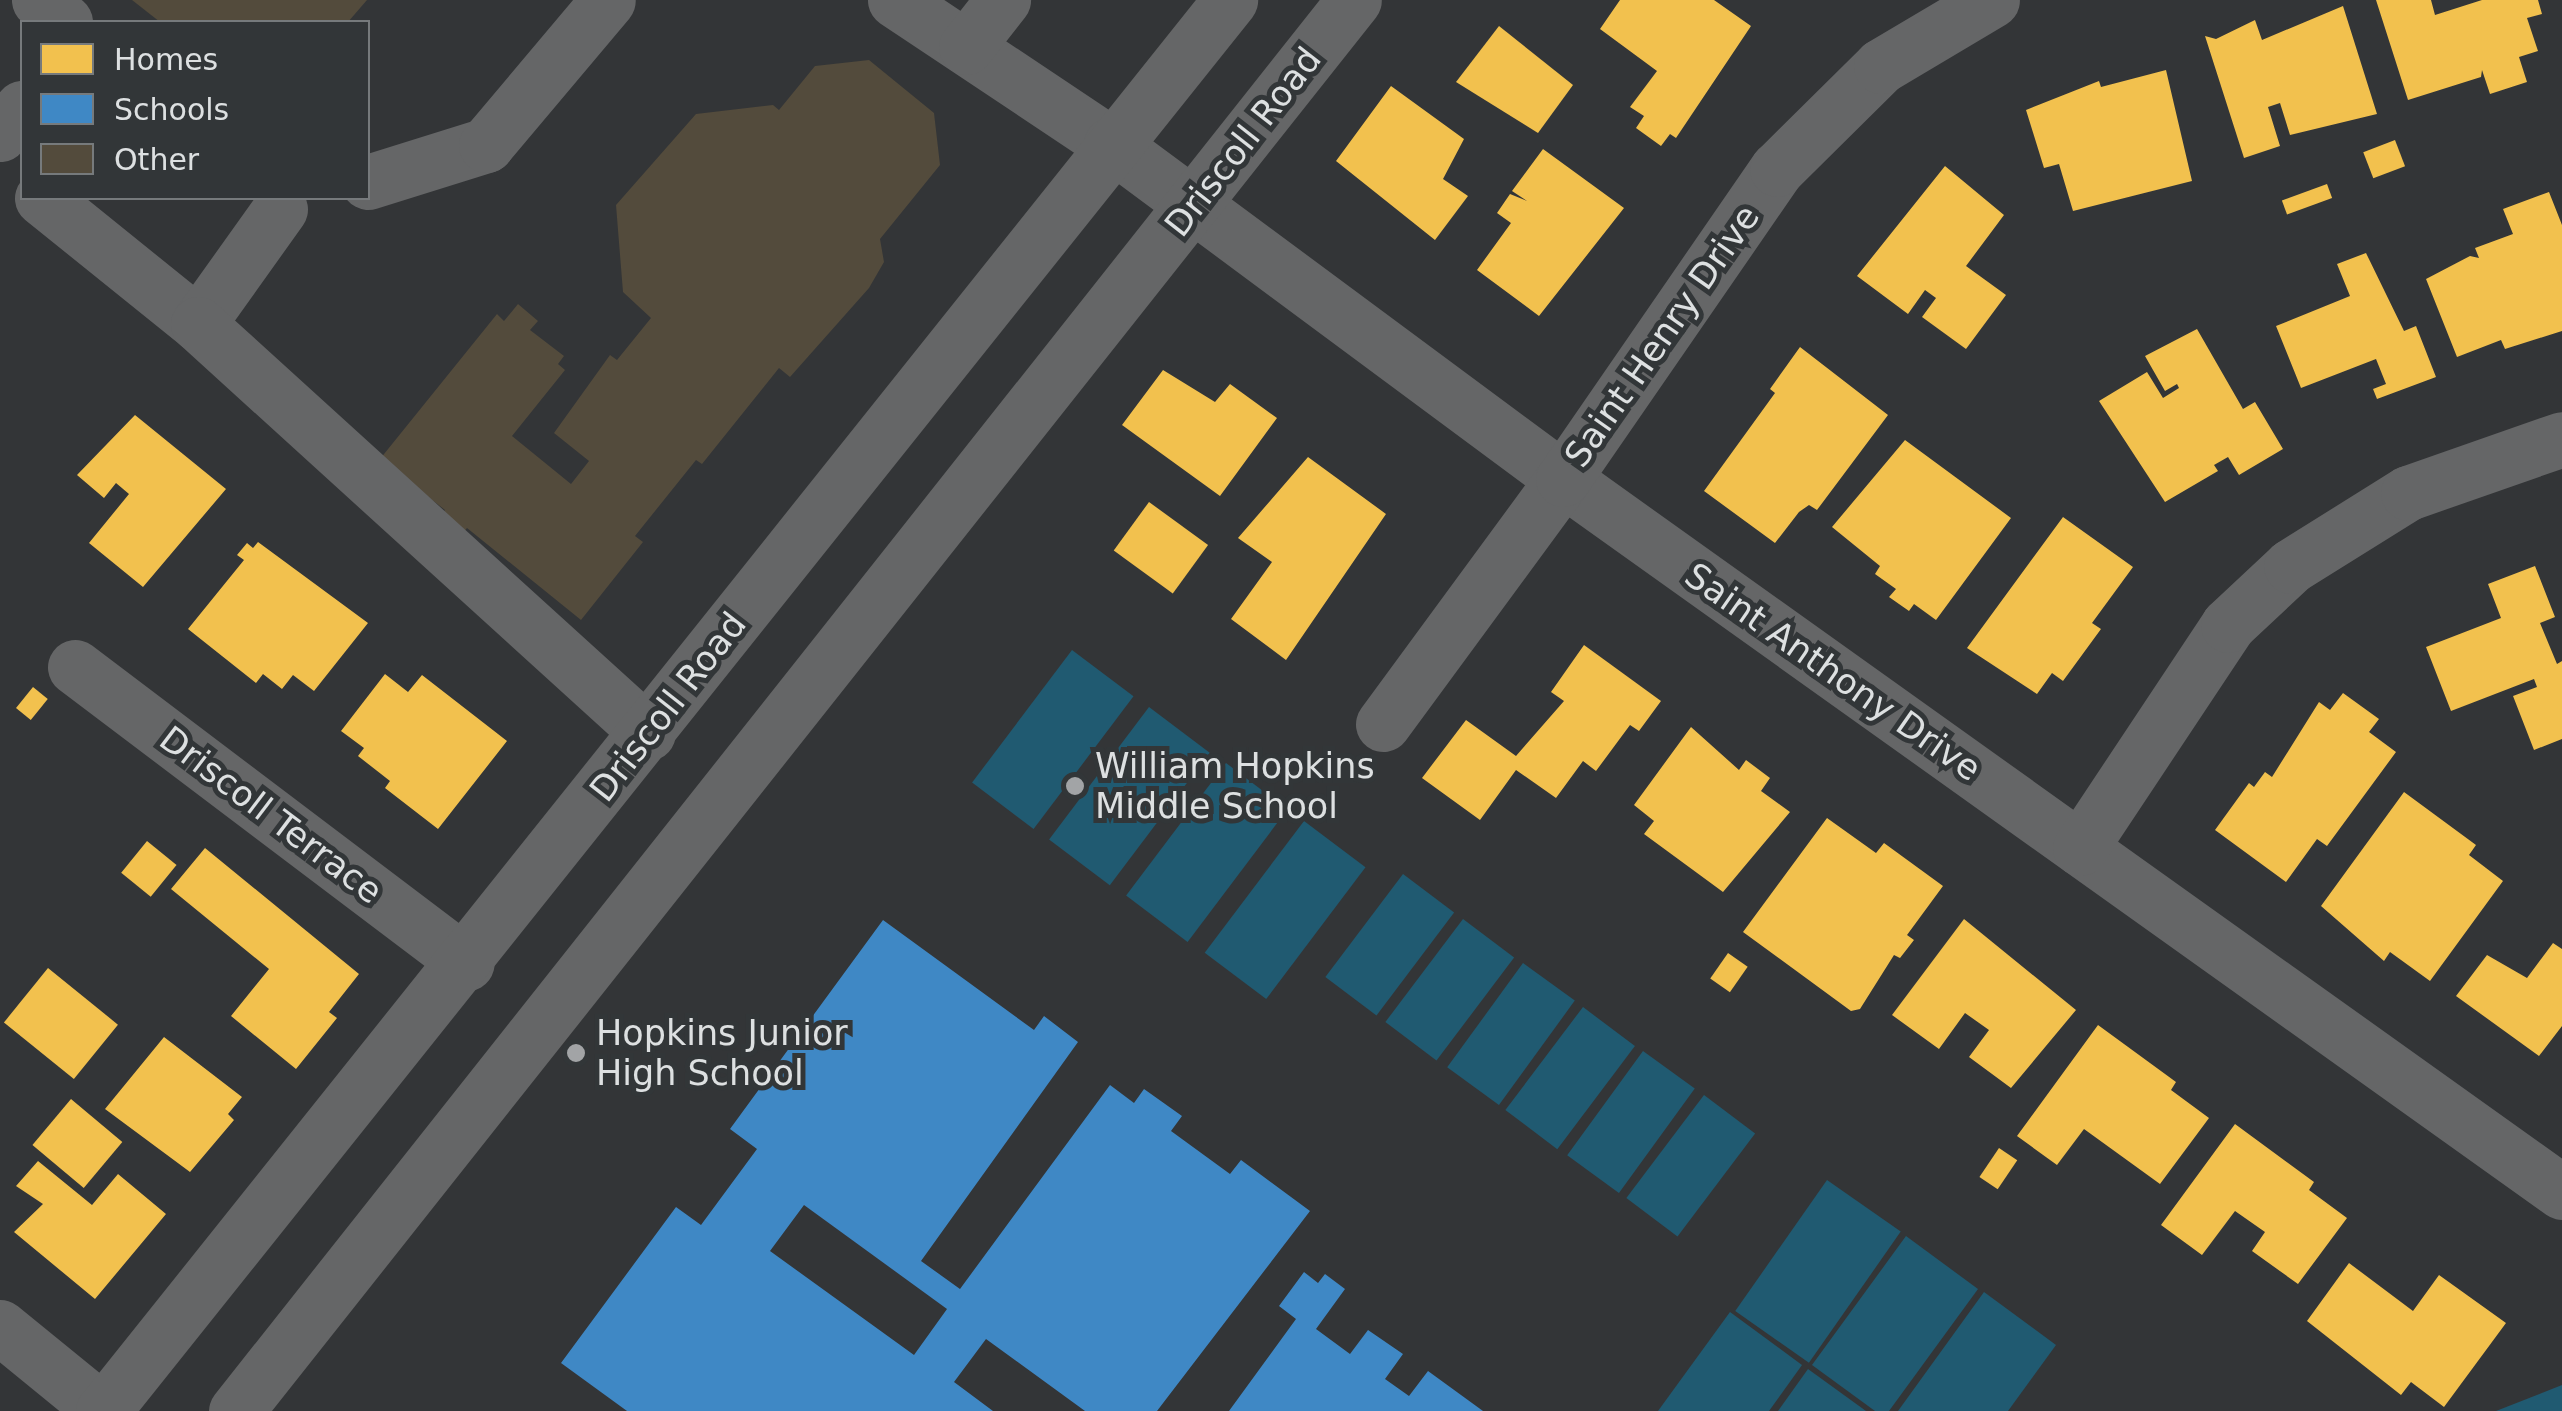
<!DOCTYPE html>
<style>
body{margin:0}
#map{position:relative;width:2562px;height:1411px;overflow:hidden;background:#333537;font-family:"DejaVu Sans",sans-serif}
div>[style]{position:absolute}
.green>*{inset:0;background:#205a71;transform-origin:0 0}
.homes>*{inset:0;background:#f2c14e;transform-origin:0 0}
.schools>*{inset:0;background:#3f88c5}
.building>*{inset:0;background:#534b3c}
.minor>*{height:55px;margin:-27.5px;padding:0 27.5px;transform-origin:27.5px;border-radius:27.5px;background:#656667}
.dots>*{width:28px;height:28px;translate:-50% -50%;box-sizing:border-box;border:5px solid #323638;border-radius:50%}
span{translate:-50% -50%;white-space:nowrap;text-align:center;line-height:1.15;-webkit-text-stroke:10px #323638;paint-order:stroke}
.street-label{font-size:35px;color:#dde0e1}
.poi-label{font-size:35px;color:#dde0e1}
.left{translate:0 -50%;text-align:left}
.legend{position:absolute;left:20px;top:20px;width:350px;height:180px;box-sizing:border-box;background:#323638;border:2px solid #767a7c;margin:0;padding:12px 18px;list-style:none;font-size:30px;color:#dde0e1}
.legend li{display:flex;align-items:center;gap:20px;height:50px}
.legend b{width:50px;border:2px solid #767a7c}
</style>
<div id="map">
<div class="green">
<div style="left:1072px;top:650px;width:77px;height:166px;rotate:37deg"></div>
<div style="left:1149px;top:707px;width:76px;height:166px;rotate:37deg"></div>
<div style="left:1226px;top:763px;width:77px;height:166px;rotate:37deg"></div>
<div style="left:1304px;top:821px;width:77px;height:165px;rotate:37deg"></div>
<div style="left:1403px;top:874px;width:64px;height:129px;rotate:37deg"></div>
<div style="left:1463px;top:919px;width:64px;height:129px;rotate:37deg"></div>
<div style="left:1523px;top:963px;width:64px;height:129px;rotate:36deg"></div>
<div style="left:1583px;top:1007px;width:65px;height:129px;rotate:37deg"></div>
<div style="left:1643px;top:1051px;width:64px;height:129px;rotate:36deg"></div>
<div style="left:1704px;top:1095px;width:64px;height:129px;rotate:37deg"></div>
<div style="left:1827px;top:1180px;width:90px;height:160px;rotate:35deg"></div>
<div style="clip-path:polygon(1906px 1236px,1978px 1289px,1889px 1411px,1875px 1411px,1812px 1365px)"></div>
<div style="clip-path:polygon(1984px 1292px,2056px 1345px,2008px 1411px,1898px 1411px)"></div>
<div style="clip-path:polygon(1730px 1312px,1802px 1365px,1769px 1411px,1658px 1411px)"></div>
<div style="clip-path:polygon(1808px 1369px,1866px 1411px,1778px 1411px)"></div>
<div style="clip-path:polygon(2562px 1385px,2562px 1411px,2496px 1411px)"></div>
</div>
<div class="homes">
<div style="clip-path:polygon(1620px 0,1714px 0,1751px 26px,1676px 138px,1670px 134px,1661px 146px,1636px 128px,1644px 116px,1630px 107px,1657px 71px,1600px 29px)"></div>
<div style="clip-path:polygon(2376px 0,2431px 0,2435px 15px,2482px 0,2538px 0,2542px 14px,2527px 18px,2538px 51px,2519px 57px,2527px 82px,2490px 94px,2482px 70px,2481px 77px,2408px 100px)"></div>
<div style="clip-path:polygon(2343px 6px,2377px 114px,2290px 135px,2280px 103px,2268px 107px,2280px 146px,2244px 158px,2205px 36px,2216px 39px,2255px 20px,2262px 40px)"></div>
<div style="clip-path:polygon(1499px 26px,1573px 85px,1538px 133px,1456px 82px)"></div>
<div style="clip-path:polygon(2166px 70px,2192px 181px,2073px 211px,2059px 164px,2044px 168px,2026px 110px,2099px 81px,2101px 87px)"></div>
<div style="clip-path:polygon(1391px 86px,1464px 139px,1443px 179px,1468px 196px,1435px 240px,1336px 161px)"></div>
<div style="left:2395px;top:140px;width:28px;height:34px;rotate:69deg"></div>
<div style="clip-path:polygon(1543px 149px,1624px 208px,1539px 316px,1477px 270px,1511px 223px,1497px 213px,1510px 194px,1527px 201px,1512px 191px)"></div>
<div style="clip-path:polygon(1945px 166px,2004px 215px,1966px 266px,2006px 295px,1966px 349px,1922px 317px,1936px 298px,1925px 290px,1908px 314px,1857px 276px)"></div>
<div style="left:2327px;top:184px;width:15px;height:48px;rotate:70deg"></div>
<div style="clip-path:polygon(2549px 192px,2562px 225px,2562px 331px,2505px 349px,2501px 340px,2457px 357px,2426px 279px,2470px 256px,2479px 258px,2475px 248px,2513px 234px,2503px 209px)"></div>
<div style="clip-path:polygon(2366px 253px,2404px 331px,2416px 326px,2436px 377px,2377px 399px,2373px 389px,2386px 384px,2376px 359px,2301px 388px,2276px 326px,2350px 296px,2337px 264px)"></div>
<div style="clip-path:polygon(2197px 329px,2243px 409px,2255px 402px,2283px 449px,2239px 475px,2228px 457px,2214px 465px,2218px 471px,2165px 502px,2099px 401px,2147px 372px,2163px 398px,2179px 388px,2177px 384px,2165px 391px,2145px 356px)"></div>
<div style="clip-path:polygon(1800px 347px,1888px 415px,1817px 510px,1809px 505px,1799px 512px,1775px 543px,1704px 491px,1775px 393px,1770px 389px)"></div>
<div style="clip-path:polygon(1163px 370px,1215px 402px,1230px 384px,1277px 418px,1220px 496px,1122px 425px)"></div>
<div style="clip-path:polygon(135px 415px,226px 489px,143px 587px,89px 543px,129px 494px,116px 483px,104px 498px,77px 475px)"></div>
<div style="clip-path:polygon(1905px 440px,2011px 518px,1936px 620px,1914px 604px,1909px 611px,1889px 597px,1896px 589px,1875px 574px,1880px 566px,1832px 527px)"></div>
<div style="clip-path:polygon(1308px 457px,1386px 514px,1286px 660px,1231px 619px,1272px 562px,1238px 538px)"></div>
<div style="left:1149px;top:502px;width:73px;height:60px;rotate:36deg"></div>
<div style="clip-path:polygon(2063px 517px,2133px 567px,2092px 623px,2101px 629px,2063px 681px,2052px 673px,2037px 694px,1967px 648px)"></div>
<div style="clip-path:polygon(258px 542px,368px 623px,314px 691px,293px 675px,282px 689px,263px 674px,256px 683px,188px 629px,244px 560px,237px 555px,247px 543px,253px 548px)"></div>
<div style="clip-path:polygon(2535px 566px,2555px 617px,2540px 623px,2557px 664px,2562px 661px,2562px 739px,2534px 750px,2513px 696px,2537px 687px,2534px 679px,2451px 711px,2426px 647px,2501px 618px,2488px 584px)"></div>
<div style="clip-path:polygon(1584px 645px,1661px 701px,1639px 731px,1630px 725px,1596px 771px,1583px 761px,1556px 798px,1516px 770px,1480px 820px,1422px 778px,1466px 720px,1516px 756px,1564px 701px,1551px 692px)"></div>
<div style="clip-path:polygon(385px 674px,408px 692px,422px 675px,507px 741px,438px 829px,385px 788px,390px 781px,358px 756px,364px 748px,341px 731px)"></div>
<div style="left:33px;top:687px;width:19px;height:27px;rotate:39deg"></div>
<div style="clip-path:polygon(2343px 693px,2379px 719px,2369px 732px,2396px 752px,2327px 846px,2317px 839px,2286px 882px,2215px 830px,2249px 783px,2254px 787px,2265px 772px,2272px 777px,2319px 702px,2330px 710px)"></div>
<div style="clip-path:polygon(1691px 727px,1739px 770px,1746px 760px,1770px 778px,1761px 791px,1790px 812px,1723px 892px,1644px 834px,1654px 821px,1634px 805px)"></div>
<div style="clip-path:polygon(2404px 792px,2476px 845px,2469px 855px,2503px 881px,2430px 981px,2390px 952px,2384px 961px,2321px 906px)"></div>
<div style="clip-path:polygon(1827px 818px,1876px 853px,1884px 843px,1943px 886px,1907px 935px,1914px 940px,1900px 958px,1894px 955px,1860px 1009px,1851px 1011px,1743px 932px)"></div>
<div style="left:147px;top:841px;width:38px;height:41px;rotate:39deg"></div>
<div style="clip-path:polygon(205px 848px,359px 974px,329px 1012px,337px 1018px,296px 1069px,231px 1016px,269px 969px,171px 889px)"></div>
<div style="clip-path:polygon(1964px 919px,2076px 1010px,2011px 1088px,1969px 1057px,1989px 1030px,1965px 1013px,1939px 1049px,1892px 1015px)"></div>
<div style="clip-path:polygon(2553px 943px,2562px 949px,2562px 1026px,2539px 1056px,2456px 996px,2487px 955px,2527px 978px)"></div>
<div style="left:1728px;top:953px;width:24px;height:31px;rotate:35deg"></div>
<div style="left:48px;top:968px;width:90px;height:70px;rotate:39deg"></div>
<div style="clip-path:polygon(2098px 1025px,2176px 1082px,2171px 1090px,2209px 1118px,2160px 1184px,2084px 1129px,2057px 1165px,2017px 1136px)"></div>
<div style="clip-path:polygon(164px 1037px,242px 1097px,228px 1114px,234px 1120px,190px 1172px,105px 1109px)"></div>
<div style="left:71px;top:1099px;width:67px;height:60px;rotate:40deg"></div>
<div style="clip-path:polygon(2235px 1124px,2314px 1182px,2309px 1190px,2347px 1218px,2298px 1284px,2252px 1251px,2265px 1232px,2235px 1211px,2202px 1255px,2161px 1225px)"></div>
<div style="left:1999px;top:1148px;width:22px;height:35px;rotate:34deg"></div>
<div style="clip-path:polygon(38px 1161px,92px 1205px,118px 1174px,166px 1214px,95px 1299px,14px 1232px,43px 1204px,16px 1186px)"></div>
<div style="clip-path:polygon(2349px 1263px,2413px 1311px,2439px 1275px,2506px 1323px,2444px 1407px,2411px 1382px,2401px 1395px,2307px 1321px)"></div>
</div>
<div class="schools">
<div style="clip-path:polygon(evenodd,883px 920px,1034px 1030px,1044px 1016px,1078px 1042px,921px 1261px,960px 1289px,1110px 1085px,1134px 1103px,1144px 1089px,1182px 1116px,1171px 1131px,1230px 1174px,1241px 1160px,1310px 1211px,1157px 1411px,1085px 1411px,986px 1339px,954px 1382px,993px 1411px,627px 1411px,561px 1363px,676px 1207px,701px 1225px,757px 1149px,730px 1129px,883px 920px,804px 1205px,947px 1309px,914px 1355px,770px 1251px,804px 1205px)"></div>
<div style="clip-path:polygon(1304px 1272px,1318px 1283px,1325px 1274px,1345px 1289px,1316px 1329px,1350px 1354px,1368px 1330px,1403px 1354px,1385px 1379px,1409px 1396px,1428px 1371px,1483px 1411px,1229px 1411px,1296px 1319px,1279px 1306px)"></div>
</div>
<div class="building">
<div style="clip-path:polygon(132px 0,367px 0,348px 22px,160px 22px)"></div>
<div style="clip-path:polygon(869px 60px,934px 113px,940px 165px,880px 239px,884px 262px,869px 288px,790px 377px,779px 368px,702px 464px,696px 460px,635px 536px,643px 542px,581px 620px,467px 528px,456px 541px,434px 524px,445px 510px,380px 459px,497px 314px,504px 321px,518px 304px,538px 321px,530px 330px,564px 356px,558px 364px,565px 370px,512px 436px,571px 484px,589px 461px,554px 433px,610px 355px,617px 360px,651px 318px,623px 292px,616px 205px,696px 114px,773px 105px,779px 110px,815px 66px)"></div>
</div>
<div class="minor">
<div style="left:39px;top:0;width:34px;rotate:40deg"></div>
<div style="left:895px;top:0;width:260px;rotate:33.7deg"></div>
<div style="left:1111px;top:144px;width:563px;rotate:36.54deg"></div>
<div style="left:1563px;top:479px;width:1227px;rotate:35.52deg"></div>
<div style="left:966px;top:47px;width:60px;rotate:-51.8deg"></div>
<div style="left:0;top:134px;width:34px;rotate:-50deg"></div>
<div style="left:368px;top:182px;width:124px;rotate:-17.4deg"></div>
<div style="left:486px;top:145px;width:189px;rotate:-49.9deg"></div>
<div style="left:42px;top:198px;width:201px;rotate:38.9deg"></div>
<div style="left:280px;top:209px;width:141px;rotate:125.5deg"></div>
<div style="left:198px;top:324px;width:608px;rotate:42.27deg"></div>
<div style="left:75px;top:667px;width:491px;rotate:37.1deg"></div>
<div style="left:1383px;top:724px;width:304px;rotate:-53.7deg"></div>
<div style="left:1563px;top:479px;width:377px;rotate:-55.4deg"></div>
<div style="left:1777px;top:169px;width:146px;rotate:-44.7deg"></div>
<div style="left:1881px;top:66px;width:129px;rotate:-30.7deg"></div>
<div style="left:2080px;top:848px;width:268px;rotate:-56.4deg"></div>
<div style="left:2228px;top:625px;width:86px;rotate:-43.1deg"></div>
<div style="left:2291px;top:566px;width:138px;rotate:-32deg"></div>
<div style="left:2408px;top:493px;width:163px;rotate:-19.3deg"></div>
<div style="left:0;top:1327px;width:133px;rotate:39.2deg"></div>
<div style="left:103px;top:1411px;width:1806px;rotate:-51.38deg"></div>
<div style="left:236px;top:1411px;width:1800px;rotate:-51.61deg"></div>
</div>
<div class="dots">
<div style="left:1075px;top:786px;background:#a2a4a6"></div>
<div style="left:576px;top:1053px;background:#a2a4a6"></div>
</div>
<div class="street-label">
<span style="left:1243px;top:142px;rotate:-52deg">Driscoll Road</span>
<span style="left:1662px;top:336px;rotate:-55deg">Saint Henry Drive</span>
<span style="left:1833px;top:672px;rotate:35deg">Saint Anthony Drive</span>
<span style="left:668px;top:707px;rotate:-52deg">Driscoll Road</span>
<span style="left:271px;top:815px;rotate:37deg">Driscoll Terrace</span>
</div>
<div class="poi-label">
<span class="left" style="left:1095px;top:786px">William Hopkins<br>Middle School</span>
<span class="left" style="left:596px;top:1053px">Hopkins Junior<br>High School</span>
</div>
<ul class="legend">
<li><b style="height:28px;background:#f2c14e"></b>Homes</li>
<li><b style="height:28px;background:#3f88c5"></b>Schools</li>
<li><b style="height:28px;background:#534b3c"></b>Other</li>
</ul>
</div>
